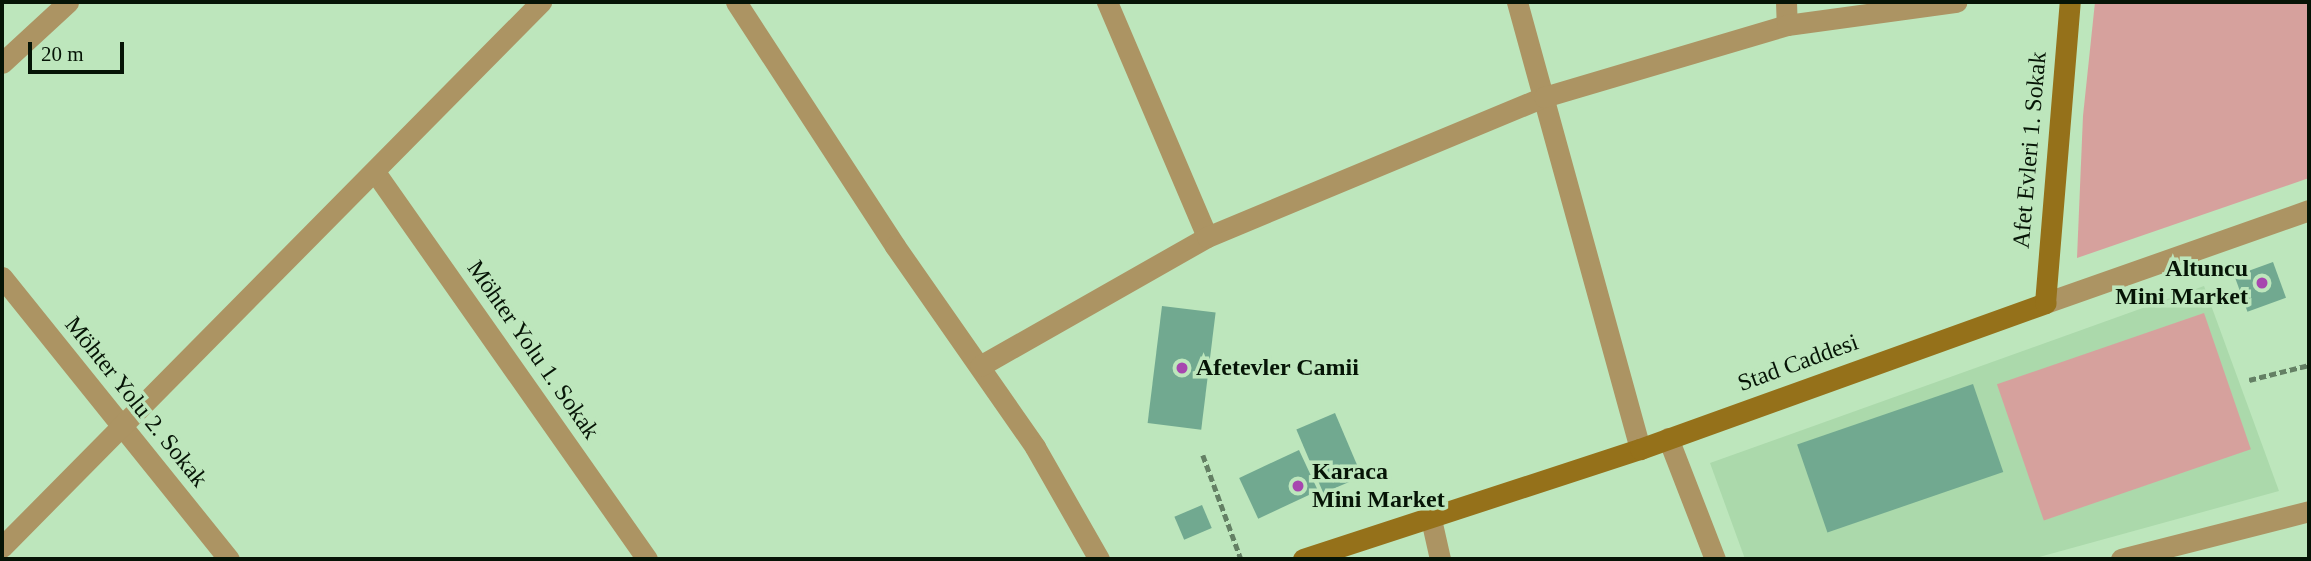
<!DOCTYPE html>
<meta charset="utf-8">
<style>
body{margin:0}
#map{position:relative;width:2311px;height:561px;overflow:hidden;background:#bde6bc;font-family:"Times New Roman",serif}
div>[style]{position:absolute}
.built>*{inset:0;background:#abd9ab}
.green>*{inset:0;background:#d6a19d;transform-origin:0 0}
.building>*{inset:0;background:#71a990;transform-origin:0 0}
.path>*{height:4.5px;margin-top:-2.25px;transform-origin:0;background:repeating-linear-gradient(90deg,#648064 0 7px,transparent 0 10.5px)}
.street>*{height:21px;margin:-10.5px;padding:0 10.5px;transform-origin:10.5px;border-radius:10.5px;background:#ac9463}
.secondary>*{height:21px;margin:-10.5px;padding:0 10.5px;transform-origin:10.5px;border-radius:10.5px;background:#95711a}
.dots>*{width:19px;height:19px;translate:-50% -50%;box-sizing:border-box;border:4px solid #bde6bc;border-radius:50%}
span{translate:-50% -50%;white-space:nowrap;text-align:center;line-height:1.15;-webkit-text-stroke:7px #bde6bc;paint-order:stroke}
.street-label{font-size:24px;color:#061406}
.poi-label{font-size:24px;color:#061406;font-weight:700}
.right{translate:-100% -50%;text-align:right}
.left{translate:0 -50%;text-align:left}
.frame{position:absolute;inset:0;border:4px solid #061406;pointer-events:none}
.scale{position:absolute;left:28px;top:42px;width:96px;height:32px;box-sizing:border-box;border:4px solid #061406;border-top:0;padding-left:9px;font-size:21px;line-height:24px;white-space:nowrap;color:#061406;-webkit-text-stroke:5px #bde6bc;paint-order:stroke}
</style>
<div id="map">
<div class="built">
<div style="clip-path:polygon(2204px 286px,2279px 491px,2032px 559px,1745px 559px,1710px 463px)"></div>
</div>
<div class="green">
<div style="clip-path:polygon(2095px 2px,2309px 2px,2309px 178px,2077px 258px,2083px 116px)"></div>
<div style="left:2204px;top:313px;width:144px;height:219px;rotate:71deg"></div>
</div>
<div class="building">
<div style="left:2273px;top:262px;width:38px;height:41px;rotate:70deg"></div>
<div style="left:1162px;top:306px;width:54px;height:118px;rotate:7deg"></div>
<div style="left:1973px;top:384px;width:93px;height:186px;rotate:71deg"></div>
<div style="left:1335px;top:413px;width:69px;height:42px;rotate:67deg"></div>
<div style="left:1299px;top:450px;width:45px;height:66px;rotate:65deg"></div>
<div style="left:1202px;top:505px;width:25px;height:30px;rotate:67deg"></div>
</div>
<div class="path">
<div style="left:2249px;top:380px;width:62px;rotate:-14deg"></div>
<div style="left:1203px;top:455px;width:111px;rotate:69.9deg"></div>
</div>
<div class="street">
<div style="left:736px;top:2px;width:291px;rotate:56.9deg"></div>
<div style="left:895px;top:246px;width:245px;rotate:55.1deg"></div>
<div style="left:1035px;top:447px;width:129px;rotate:60.3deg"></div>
<div style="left:1107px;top:2px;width:255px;rotate:66.9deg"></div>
<div style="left:1517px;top:2px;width:464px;rotate:74.6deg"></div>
<div style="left:1786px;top:2px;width:23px;rotate:88deg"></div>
<div style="left:2px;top:63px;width:90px;rotate:-42.7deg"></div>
<div style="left:375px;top:172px;width:473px;rotate:54.9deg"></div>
<div style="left:2px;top:277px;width:362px;rotate:51.2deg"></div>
<div style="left:2045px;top:303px;width:280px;rotate:-19.4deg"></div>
<div style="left:980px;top:366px;width:261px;rotate:-29.6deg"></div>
<div style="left:1207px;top:237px;width:365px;rotate:-22.6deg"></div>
<div style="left:1544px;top:97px;width:253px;rotate:-16.5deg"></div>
<div style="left:1787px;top:25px;width:171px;rotate:-7.8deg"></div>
<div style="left:1668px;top:438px;width:130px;rotate:68.8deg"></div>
<div style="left:1431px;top:519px;width:41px;rotate:77.3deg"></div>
<div style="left:2px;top:547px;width:767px;rotate:-45.32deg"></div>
<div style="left:2121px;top:559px;width:194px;rotate:-14.3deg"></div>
</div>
<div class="secondary">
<div style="left:1303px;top:559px;width:354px;rotate:-18.1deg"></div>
<div style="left:1640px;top:449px;width:431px;rotate:-19.8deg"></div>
<div style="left:2045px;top:303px;width:302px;rotate:-85.3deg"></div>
</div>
<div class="dots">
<div style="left:2262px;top:283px;background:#a747af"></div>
<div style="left:1182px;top:368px;background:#a747af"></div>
<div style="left:1298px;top:486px;background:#a747af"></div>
</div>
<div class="street-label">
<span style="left:2030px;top:150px;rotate:-85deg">Afet Evleri 1. Sokak</span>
<span style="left:533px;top:350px;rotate:55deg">Möhter Yolu 1. Sokak</span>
<span style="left:1798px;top:363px;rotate:-20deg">Stad Caddesi</span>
<span style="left:136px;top:402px;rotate:51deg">Möhter Yolu 2. Sokak</span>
</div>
<div class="poi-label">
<span class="right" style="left:2248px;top:283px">Altuncu<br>Mini Market</span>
<span class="left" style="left:1196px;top:368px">Afetevler Camii</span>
<span class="left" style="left:1312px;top:486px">Karaca<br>Mini Market</span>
</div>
<div class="frame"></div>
<div class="scale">20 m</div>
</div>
